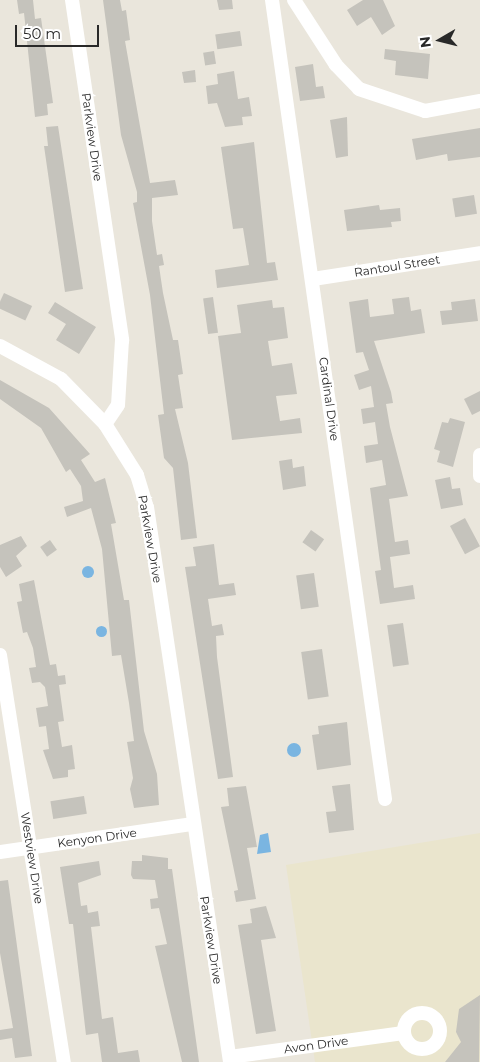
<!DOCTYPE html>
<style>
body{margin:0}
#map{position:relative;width:480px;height:1062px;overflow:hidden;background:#eae6dc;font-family:Montserrat,sans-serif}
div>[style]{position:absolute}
.education>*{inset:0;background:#eae5cd}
.water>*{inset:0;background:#7ab5e1}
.round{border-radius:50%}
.building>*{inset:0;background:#c5c3bc;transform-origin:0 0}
.minor>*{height:14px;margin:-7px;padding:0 7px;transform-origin:7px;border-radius:7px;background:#fff}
.minor>.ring{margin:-7px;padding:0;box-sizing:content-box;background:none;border:14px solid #fff;border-radius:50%}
span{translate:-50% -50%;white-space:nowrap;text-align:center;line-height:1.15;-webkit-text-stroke:4.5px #fff;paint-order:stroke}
.street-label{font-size:12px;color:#292929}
.north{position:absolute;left:415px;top:15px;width:50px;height:50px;-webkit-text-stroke:4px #fff;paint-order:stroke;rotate:262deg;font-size:14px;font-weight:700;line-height:20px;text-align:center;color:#292929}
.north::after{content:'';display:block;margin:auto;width:18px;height:22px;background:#292929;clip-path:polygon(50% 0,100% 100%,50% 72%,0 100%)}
.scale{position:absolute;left:15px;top:25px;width:84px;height:22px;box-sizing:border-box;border:2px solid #292929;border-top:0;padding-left:6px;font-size:15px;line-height:18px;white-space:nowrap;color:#292929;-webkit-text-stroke:4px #fff;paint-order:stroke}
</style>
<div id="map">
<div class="education">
<div style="clip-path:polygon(480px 833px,480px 1062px,315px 1062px,286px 865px)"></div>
</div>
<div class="water">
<div class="round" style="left:82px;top:566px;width:12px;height:12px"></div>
<div class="round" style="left:95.5px;top:625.5px;width:11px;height:11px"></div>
<div class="round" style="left:287px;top:743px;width:14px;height:14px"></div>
<div style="clip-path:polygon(268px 833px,271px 852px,257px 854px,260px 835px)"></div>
</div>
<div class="building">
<div style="clip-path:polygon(17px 0,33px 0,35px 19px,41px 18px,53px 103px,47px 104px,48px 115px,35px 117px,24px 13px,19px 14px)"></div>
<div style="clip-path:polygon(103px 0,120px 0,122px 11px,126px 10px,130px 40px,125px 41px,150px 183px,175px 180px,178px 195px,152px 198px,152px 221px,157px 255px,162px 254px,164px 265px,159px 266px,163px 293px,173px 340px,178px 340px,183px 374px,178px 375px,183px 408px,175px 409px,188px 463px,197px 538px,181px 540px,173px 468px,164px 458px,158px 415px,164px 414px,150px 295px,133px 203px,137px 202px,137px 192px,121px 135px)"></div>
<div style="clip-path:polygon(217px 0,232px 0,233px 9px,219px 10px)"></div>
<div style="clip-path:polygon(363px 0,383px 0,395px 26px,382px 35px,371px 17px,357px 26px,347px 10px)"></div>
<div style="left:240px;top:31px;width:15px;height:25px;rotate:82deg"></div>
<div style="clip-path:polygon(385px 49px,430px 54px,428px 79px,395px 75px,396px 61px,384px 59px)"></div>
<div style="left:214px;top:51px;width:13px;height:11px;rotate:81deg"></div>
<div style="clip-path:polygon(313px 64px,316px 87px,323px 86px,325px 98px,300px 101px,295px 67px)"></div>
<div style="clip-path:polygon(195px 70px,196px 82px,184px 83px,182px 72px)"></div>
<div style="clip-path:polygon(234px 71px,238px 99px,249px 97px,252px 116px,242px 117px,243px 125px,225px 127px,217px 103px,208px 104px,206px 86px,218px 84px,217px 74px)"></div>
<div style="clip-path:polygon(347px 117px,348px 156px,336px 158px,330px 120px)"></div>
<div style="clip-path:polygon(58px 126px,83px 289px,65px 292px,44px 146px,48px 146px,46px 127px)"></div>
<div style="clip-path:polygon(480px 128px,480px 157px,448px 161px,447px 154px,416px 160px,412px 139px)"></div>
<div style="clip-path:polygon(254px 142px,267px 263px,275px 262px,278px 280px,217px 288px,215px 270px,249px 265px,243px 228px,233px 229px,221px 147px)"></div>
<div style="left:474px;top:195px;width:19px;height:22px;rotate:81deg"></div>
<div style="clip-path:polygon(379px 205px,380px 210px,400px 208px,401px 221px,391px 222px,392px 227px,347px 231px,344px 210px)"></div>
<div style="left:4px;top:293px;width:31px;height:16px;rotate:25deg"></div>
<div style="left:213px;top:297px;width:36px;height:10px;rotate:82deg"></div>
<div style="clip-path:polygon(409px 297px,411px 311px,421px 309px,425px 333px,374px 341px,391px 392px,393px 403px,386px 404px,390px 427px,408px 496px,389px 499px,395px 542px,408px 540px,410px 554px,390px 557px,394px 588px,413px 585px,415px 599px,380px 604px,375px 571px,381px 570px,370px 488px,386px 485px,382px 460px,366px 463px,364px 446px,378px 444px,375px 422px,363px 424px,361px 409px,374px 407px,371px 386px,359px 390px,354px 375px,369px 370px,363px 352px,356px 353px,349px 302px,368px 299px,370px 317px,394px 314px,392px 299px)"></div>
<div style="clip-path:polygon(475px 299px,478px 321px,442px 325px,440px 311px,452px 310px,451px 302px)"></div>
<div style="clip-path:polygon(272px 300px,273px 308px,284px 307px,288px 338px,268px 341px,272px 366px,292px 363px,297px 394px,276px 396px,280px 421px,300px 418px,302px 433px,232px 440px,218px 336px,241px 333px,237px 305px)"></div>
<div style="clip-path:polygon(55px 302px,96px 327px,79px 354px,56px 340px,66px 324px,48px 313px)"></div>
<div style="clip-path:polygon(0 380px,49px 408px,90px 454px,81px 460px,95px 482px,105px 478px,116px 523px,111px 524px,124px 600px,129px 600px,144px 731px,157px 774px,159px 805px,134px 808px,130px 789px,133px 778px,127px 742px,134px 741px,129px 703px,121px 655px,112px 656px,102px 549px,91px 508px,67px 517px,64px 507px,83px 501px,81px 486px,70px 469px,66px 472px,41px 428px,0 399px)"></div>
<div style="clip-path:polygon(480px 391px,480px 411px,472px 415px,464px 399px)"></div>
<div style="clip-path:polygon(450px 418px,465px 422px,453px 467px,437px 462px,440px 451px,434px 449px,442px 422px,448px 423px)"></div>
<div style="clip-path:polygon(292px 459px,293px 468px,304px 466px,306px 486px,283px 490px,279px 461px)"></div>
<div style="clip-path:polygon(450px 477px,452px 489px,460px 488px,463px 505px,441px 509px,435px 480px)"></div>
<div style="left:465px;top:518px;width:32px;height:17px;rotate:62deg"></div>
<div style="left:311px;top:530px;width:16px;height:15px;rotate:35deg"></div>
<div style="clip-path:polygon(21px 536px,27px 546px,16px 556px,22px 566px,6px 577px,0 567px,0 545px)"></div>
<div style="left:50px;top:540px;width:12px;height:12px;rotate:55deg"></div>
<div style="clip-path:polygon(214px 544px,219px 585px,234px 583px,236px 595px,208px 599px,212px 626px,222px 624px,224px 635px,216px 636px,217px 657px,233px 777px,218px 779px,185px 567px,196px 566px,193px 547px)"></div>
<div style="left:314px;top:573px;width:34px;height:18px;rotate:82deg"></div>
<div style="clip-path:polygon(34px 580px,50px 665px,56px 664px,58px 676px,65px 675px,66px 684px,59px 685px,64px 721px,58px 722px,62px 747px,72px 745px,75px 769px,68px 770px,68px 777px,53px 779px,43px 750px,49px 749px,46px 726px,39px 727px,36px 708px,48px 706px,45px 687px,40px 682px,32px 683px,29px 668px,36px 667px,33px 648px,27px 632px,23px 633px,17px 602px,22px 601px,19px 584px)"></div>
<div style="left:403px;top:623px;width:42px;height:16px;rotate:82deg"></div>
<div style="left:322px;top:649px;width:48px;height:21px;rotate:82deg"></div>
<div style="clip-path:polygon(347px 722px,351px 765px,317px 770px,312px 735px,319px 734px,318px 726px)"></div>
<div style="clip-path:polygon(350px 784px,354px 830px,329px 833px,326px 812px,336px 811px,332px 786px)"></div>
<div style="clip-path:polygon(246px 786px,257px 847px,247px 848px,256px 899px,236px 902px,234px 891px,238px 890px,221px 807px,229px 806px,227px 788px)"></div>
<div style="left:84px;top:796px;width:18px;height:34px;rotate:81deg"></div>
<div style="clip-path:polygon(142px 855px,168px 858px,168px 869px,172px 869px,199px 1062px,182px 1062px,155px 946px,167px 944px,159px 908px,151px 909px,150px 899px,158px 898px,155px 880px,133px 879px,131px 875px,132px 861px,142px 861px)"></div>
<div style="clip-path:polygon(99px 861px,101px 875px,78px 883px,81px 906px,87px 905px,88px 913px,98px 911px,100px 926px,91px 927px,102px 1019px,113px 1017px,118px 1053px,138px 1050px,140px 1062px,102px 1062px,98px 1033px,86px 1035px,73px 924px,69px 924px,60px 867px)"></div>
<div style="clip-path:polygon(8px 880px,32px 1056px,15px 1058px,12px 1038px,0 1040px,0 1030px,13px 1028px,0 953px,0 881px)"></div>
<div style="clip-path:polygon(266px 906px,276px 938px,261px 940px,276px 1031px,256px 1034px,238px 925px,252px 923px,250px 909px)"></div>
<div style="clip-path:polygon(480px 995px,479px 1062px,445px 1062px,461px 1042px,456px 1032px,459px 1009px)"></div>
</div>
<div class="minor">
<div style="left:72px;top:0;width:344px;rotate:81.6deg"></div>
<div style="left:122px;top:340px;width:65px;rotate:93.5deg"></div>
<div style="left:118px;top:405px;width:23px;rotate:124deg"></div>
<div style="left:105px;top:424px;width:60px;rotate:57.9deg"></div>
<div style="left:137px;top:475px;width:34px;rotate:73deg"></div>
<div style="left:147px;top:507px;width:561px;rotate:81.49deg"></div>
<div style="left:272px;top:0;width:807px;rotate:81.95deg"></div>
<div style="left:294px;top:0;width:77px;rotate:57.1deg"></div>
<div style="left:336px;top:65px;width:33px;rotate:46deg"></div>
<div style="left:359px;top:89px;width:70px;rotate:18.4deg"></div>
<div style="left:425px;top:111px;width:56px;rotate:-10.3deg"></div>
<div style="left:313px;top:279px;width:169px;rotate:-8.8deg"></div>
<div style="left:0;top:346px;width:69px;rotate:28.4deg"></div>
<div style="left:61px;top:379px;width:63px;rotate:45.6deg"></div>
<div style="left:480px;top:455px;width:21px;rotate:90deg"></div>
<div style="left:0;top:655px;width:412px;rotate:81.1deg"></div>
<div style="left:0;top:852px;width:195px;rotate:-8.3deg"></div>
<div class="ring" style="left:404px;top:1013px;width:22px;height:22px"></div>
<div style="left:230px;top:1057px;width:175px;rotate:-7.9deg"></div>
</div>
<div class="street-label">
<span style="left:92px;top:137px;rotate:82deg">Parkview Drive</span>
<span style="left:397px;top:266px;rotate:-9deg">Rantoul Street</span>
<span style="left:329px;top:399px;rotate:82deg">Cardinal Drive</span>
<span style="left:150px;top:539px;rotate:80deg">Parkview Drive</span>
<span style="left:97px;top:838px;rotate:-8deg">Kenyon Drive</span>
<span style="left:32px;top:858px;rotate:81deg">Westview Drive</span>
<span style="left:211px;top:940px;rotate:81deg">Parkview Drive</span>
<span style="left:316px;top:1045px;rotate:-8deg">Avon Drive</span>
</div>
<div class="north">N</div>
<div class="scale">50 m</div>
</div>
